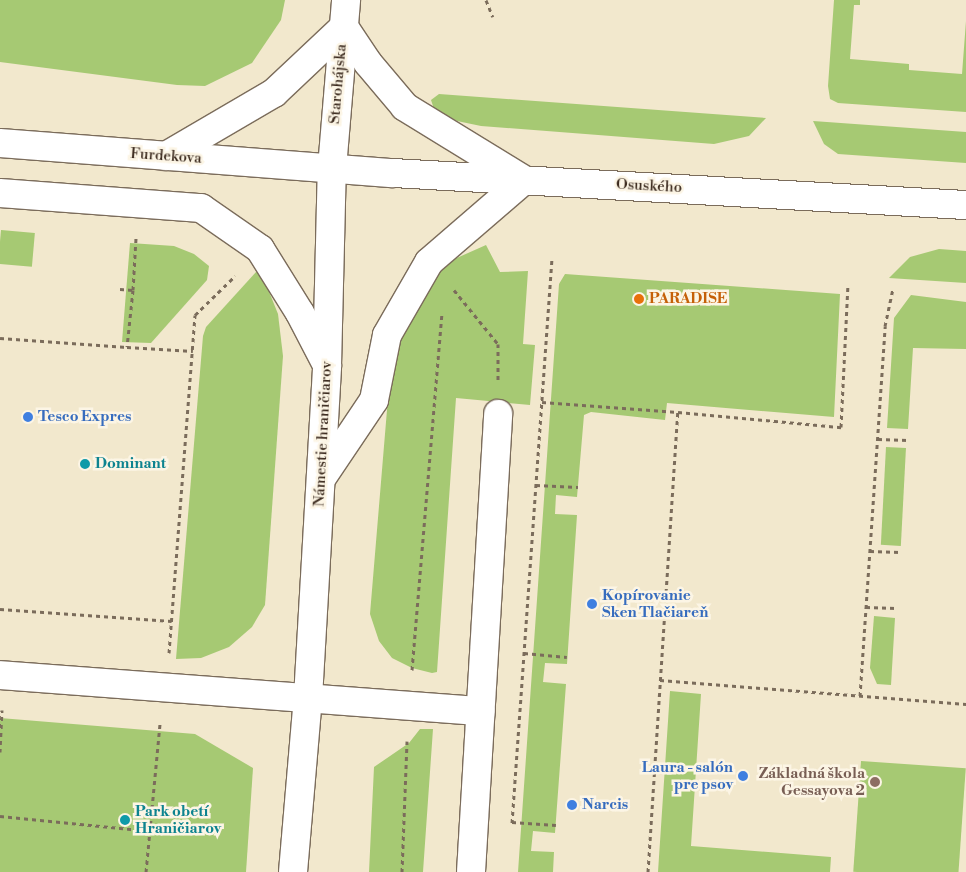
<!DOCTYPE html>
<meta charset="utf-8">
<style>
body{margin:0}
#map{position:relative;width:966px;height:872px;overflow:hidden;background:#f2e8cd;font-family:"Libre Bodoni",serif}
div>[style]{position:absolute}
.green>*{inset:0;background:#a6c973;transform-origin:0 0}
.path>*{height:3px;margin-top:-1.5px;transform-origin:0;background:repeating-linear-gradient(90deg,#7b6c5b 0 4px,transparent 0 8px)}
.roads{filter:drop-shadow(1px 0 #7b6c5b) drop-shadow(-1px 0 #7b6c5b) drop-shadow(0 1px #7b6c5b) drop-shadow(0 -1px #7b6c5b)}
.minor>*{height:28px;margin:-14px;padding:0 14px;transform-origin:14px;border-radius:14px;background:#fff}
.tertiary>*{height:28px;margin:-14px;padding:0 14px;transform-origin:14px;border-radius:14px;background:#fff}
.dots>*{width:14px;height:14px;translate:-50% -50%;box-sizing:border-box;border:2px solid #fcf5e5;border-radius:50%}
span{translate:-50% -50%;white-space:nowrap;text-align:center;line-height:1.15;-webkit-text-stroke:5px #fcf5e5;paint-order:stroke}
.street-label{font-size:15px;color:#3b2a1e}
.food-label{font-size:15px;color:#c56008;font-weight:700}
.left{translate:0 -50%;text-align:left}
.shop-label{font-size:15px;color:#366cbe;font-weight:700}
.right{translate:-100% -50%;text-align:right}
.culture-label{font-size:15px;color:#0d838f;font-weight:700}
.education-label{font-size:15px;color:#785e54;font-weight:700}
</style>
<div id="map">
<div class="green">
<div style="clip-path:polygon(0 0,285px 0,281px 20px,252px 63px,205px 86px,177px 85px,0 62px)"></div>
<div style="clip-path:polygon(834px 0,860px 0,860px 5px,854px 5px,850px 59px,909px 64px,909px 70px,962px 74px,966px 21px,966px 112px,838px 103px,830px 99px,828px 86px)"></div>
<div style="clip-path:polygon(439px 94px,766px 118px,749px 136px,714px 144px,481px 126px,457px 121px,434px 109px,431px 100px)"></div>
<div style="clip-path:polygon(813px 121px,966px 132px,966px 163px,838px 154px,824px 144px)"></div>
<div style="left:1px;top:230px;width:34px;height:34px;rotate:5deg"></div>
<div style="clip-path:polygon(130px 243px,174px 246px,194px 254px,209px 266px,207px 280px,151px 343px,122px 342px)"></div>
<div style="clip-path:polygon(486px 245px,500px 272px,528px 271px,523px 344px,535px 345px,530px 405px,456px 398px,437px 672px,432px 673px,412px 668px,392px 658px,379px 641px,370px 614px,389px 386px,394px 351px,426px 282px,450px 261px)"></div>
<div style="clip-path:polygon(939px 249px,966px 251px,966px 283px,889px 278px,910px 257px)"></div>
<div style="clip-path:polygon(257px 271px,266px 284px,278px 314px,283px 356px,265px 605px,252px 627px,229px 647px,201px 658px,176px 659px,203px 336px,206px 327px)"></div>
<div style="clip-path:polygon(565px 274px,840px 294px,834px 417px,667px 403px,665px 420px,591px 412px,584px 415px,577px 497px,556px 495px,555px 514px,577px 515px,567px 664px,545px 663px,543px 682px,566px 684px,555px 833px,533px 831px,531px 851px,554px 852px,553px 872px,518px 872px,559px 284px)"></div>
<div style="clip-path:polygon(911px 295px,966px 302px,966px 349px,913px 348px,908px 429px,887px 428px,894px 318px)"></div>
<div style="left:886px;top:447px;width:20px;height:98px;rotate:3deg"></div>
<div style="clip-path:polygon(874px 616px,895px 618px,891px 685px,877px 684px,870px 668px)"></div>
<div style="clip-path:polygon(670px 691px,701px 694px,691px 846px,831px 857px,830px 872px,658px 872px)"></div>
<div style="clip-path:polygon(0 718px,195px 734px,253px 768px,246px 872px,0 872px)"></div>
<div style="clip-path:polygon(420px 729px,433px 729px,423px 872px,369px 872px,374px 767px,409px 743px)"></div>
<div style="left:861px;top:761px;width:105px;height:111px;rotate:4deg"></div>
</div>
<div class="path">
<div style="left:486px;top:0;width:18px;rotate:68deg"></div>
<div style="left:120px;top:289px;width:13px;rotate:4deg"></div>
<div style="left:133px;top:290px;width:57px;rotate:96deg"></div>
<div style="left:127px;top:347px;width:66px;rotate:3.5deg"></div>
<div style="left:133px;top:290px;width:52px;rotate:-86.7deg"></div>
<div style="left:454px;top:290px;width:70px;rotate:50.8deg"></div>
<div style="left:498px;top:344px;width:36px;rotate:90deg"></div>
<div style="left:0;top:338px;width:127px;rotate:4.1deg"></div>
<div style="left:542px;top:402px;width:136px;rotate:4.2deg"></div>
<div style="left:878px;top:439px;width:30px;rotate:2deg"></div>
<div style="left:536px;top:485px;width:42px;rotate:2.7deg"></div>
<div style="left:870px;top:551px;width:30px;rotate:2deg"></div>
<div style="left:866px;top:607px;width:30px;rotate:2deg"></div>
<div style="left:0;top:609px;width:172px;rotate:4deg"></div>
<div style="left:169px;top:653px;width:339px;rotate:-85.6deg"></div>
<div style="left:195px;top:315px;width:56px;rotate:-44.3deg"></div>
<div style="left:524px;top:653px;width:43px;rotate:5.3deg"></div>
<div style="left:412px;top:670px;width:356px;rotate:-85.2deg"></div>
<div style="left:660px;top:680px;width:307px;rotate:4.5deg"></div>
<div style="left:860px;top:696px;width:371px;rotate:-86.1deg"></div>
<div style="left:885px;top:326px;width:39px;rotate:-78deg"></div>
<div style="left:0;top:752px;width:42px;rotate:-87.3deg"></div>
<div style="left:0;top:816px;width:151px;rotate:5.7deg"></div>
<div style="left:512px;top:822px;width:44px;rotate:3.9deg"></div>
<div style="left:512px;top:823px;width:566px;rotate:-85.95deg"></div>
<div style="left:146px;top:872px;width:150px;rotate:-84.6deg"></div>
<div style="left:402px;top:872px;width:131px;rotate:-87.8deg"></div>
<div style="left:648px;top:872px;width:461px;rotate:-86.3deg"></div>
<div style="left:678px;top:412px;width:164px;rotate:5.3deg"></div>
<div style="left:841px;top:427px;width:143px;rotate:-87.2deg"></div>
</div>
<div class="roads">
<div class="minor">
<div style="left:344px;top:27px;width:43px;rotate:56.3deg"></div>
<div style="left:368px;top:63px;width:57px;rotate:49.9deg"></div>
<div style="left:405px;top:107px;width:140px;rotate:31.5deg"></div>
<div style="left:166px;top:156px;width:125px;rotate:-30.3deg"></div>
<div style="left:274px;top:93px;width:96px;rotate:-43.3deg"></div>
<div style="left:332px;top:168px;width:169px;rotate:-85.2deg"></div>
<div style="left:0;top:675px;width:482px;rotate:4.3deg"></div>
<div style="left:471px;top:872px;width:459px;rotate:-86.6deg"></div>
</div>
<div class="tertiary">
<div style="left:0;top:143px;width:394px;rotate:4.4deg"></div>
<div style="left:393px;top:173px;width:574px;rotate:3.2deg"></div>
<div style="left:0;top:193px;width:202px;rotate:4.3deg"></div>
<div style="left:201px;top:208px;width:72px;rotate:34.8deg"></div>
<div style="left:260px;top:249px;width:75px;rotate:58deg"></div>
<div style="left:300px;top:313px;width:59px;rotate:62.6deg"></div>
<div style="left:321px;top:479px;width:95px;rotate:-56.1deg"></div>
<div style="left:374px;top:400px;width:66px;rotate:-78.7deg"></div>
<div style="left:387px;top:335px;width:84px;rotate:-60.1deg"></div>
<div style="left:429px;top:262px;width:125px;rotate:-40.8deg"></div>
<div style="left:293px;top:872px;width:175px;rotate:-85.1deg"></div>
<div style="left:308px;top:698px;width:333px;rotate:-86.7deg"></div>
<div style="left:327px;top:366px;width:198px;rotate:-88.6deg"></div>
</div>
</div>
<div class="dots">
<div style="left:639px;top:299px;background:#e8710a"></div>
<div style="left:28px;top:417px;background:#3f7fe0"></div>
<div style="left:85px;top:464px;background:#0f9aa8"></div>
<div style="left:592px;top:604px;background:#3f7fe0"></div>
<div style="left:743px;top:776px;background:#3f7fe0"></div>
<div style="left:875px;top:782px;background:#8d6e63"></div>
<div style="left:572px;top:805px;background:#3f7fe0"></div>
<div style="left:125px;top:820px;background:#0f9aa8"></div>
</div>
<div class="street-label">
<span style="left:338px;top:84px;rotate:-85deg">Starohájska</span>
<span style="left:166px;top:156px;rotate:4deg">Furdekova</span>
<span style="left:649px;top:186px;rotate:3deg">Osuského</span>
<span style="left:323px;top:434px;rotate:-87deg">Námestie hraničiarov</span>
</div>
<div class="food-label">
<span class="left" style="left:649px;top:299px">PARADISE</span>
</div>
<div class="shop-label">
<span class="left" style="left:38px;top:417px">Tesco Expres</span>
<span class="left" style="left:602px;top:604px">Kopírovanie<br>Sken Tlačiareň</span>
<span class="right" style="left:733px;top:776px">Laura - salón<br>pre psov</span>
<span class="left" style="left:582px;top:805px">Narcis</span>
</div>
<div class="culture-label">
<span class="left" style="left:95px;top:464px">Dominant</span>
<span class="left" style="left:135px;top:820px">Park obetí<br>Hraničiarov</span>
</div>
<div class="education-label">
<span class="right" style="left:865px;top:782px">Základná škola<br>Gessayova 2</span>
</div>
</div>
